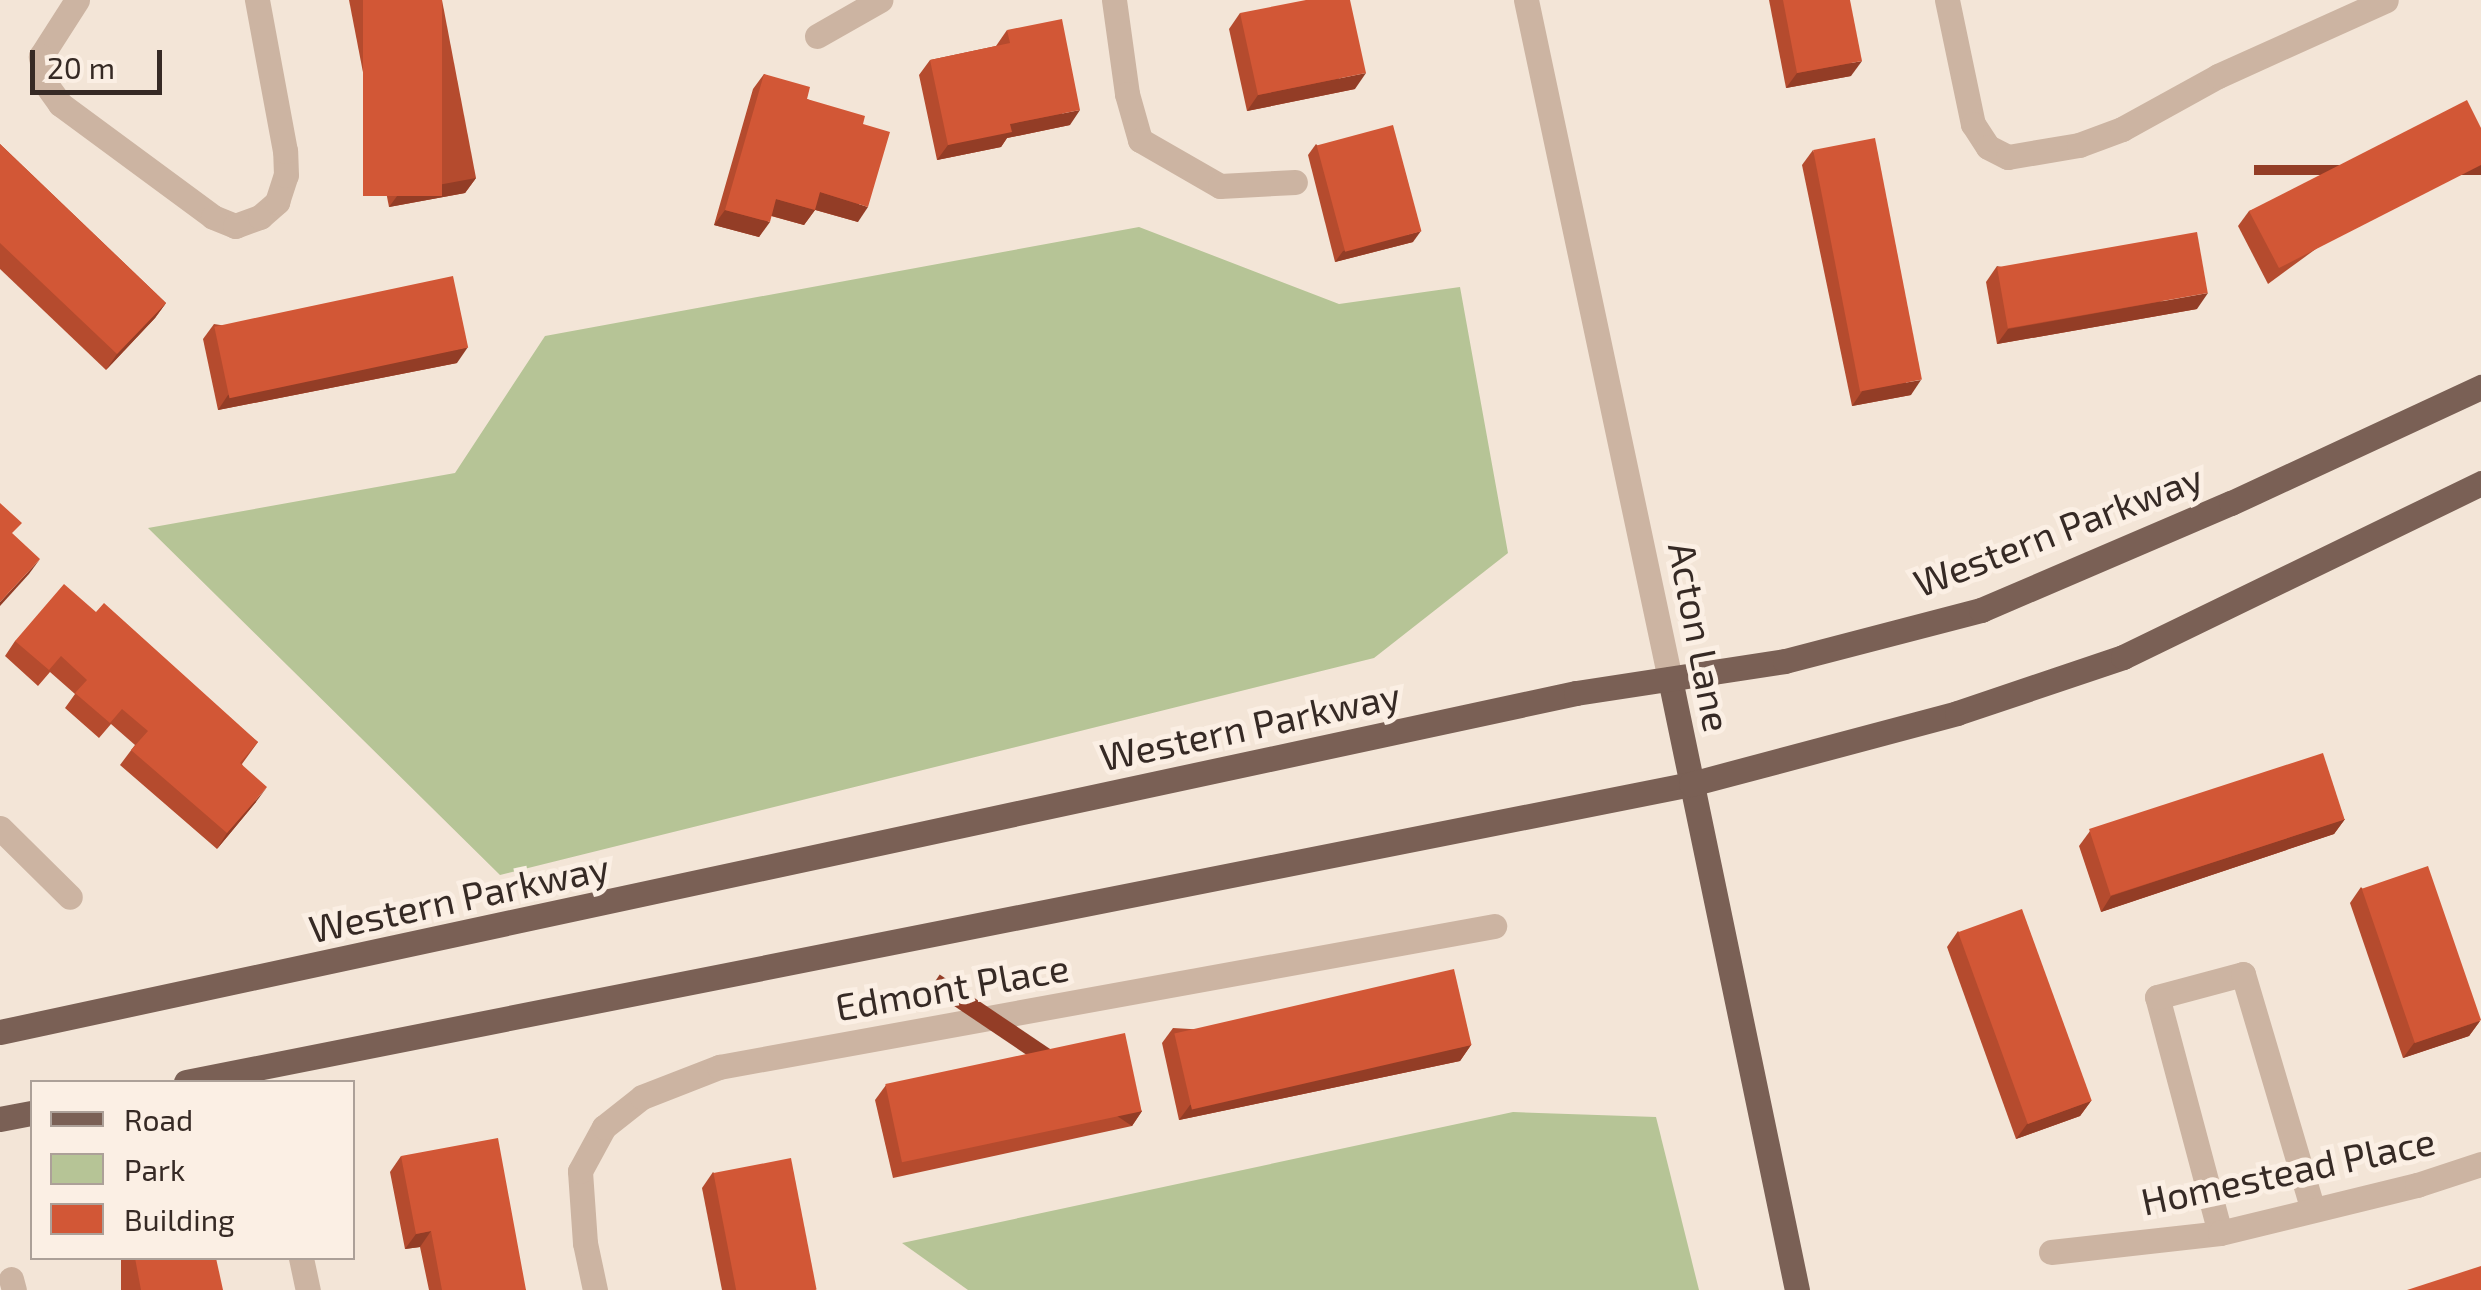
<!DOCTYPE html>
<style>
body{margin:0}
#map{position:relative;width:2481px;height:1290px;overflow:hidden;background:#f3e5d7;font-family:"Exo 2",sans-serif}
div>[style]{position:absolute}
.green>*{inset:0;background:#b6c496}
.minor>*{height:25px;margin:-12.5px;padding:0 12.5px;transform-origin:12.5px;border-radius:12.5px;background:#ccb4a2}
.major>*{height:25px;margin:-12.5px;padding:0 12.5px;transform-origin:12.5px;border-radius:12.5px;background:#7a6055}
.wall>*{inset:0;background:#b54b2e;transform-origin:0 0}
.shaded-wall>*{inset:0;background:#933d26;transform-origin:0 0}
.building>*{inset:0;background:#d25736;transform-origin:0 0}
span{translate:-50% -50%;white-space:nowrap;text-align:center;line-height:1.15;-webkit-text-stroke:10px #fbefe4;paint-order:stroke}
.street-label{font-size:38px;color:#362a25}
.legend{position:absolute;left:30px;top:1080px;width:325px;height:180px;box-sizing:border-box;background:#fbefe4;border:2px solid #aca098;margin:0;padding:12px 18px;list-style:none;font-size:30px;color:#362a25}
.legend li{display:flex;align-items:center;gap:20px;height:50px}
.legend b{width:50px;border:2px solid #aca098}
.scale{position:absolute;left:30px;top:50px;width:132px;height:45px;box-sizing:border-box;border:5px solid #362a25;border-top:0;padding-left:12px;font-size:30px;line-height:35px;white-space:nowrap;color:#362a25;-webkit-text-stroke:8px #fbefe4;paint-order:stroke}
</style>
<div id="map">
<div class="green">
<div style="clip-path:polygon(1139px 227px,1339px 304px,1460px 287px,1508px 553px,1374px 658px,500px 875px,148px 528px,455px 473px,545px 336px)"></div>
<div style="clip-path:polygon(1513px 1112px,1656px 1117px,1699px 1290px,968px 1290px,902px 1243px)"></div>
</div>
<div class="minor">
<div style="left:77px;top:0;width:67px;rotate:122.7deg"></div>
<div style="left:41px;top:56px;width:27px;rotate:82deg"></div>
<div style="left:45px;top:83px;width:26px;rotate:54deg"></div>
<div style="left:60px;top:104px;width:190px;rotate:36.4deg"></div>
<div style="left:213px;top:217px;width:24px;rotate:22deg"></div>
<div style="left:235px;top:226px;width:27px;rotate:-20deg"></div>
<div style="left:260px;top:217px;width:23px;rotate:-41deg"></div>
<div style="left:277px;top:202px;width:28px;rotate:-72deg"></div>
<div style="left:286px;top:175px;width:24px;rotate:-92deg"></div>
<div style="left:285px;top:151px;width:154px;rotate:-100.5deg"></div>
<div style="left:1114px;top:0;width:95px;rotate:82.1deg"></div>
<div style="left:1127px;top:94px;width:48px;rotate:74.2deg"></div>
<div style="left:1140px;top:140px;width:92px;rotate:29.9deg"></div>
<div style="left:1220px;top:186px;width:75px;rotate:-3.1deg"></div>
<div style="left:1526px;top:0;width:694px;rotate:78.03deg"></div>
<div style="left:1947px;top:0;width:127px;rotate:78.2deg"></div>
<div style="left:1973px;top:124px;width:27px;rotate:57deg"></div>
<div style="left:1988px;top:147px;width:22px;rotate:27deg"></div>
<div style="left:2008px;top:157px;width:72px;rotate:-9.6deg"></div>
<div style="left:2079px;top:145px;width:46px;rotate:-20.4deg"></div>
<div style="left:2122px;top:129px;width:110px;rotate:-28.9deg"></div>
<div style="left:2218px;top:76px;width:184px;rotate:-24.3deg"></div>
<div style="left:817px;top:36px;width:73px;rotate:-29.7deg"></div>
<div style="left:0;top:828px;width:98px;rotate:44.6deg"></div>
<div style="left:2220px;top:1233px;width:244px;rotate:-104.9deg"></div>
<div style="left:2157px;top:997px;width:89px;rotate:-15deg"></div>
<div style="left:2243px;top:974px;width:246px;rotate:73.5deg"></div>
<div style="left:2051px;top:1252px;width:170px;rotate:-6.4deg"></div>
<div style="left:2220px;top:1233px;width:203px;rotate:-13.7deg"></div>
<div style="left:2417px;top:1185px;width:67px;rotate:-18.2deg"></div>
<div style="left:301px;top:1258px;width:33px;rotate:78deg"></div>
<div style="left:11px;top:1279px;width:11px;rotate:75deg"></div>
<div style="left:595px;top:1290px;width:48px;rotate:-102deg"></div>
<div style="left:585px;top:1243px;width:72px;rotate:-94deg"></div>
<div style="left:580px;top:1171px;width:50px;rotate:-61.4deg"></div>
<div style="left:604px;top:1127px;width:48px;rotate:-38.3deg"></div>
<div style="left:642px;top:1097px;width:83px;rotate:-21.3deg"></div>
<div style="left:719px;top:1067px;width:788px;rotate:-10.31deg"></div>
</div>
<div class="major">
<div style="left:1670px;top:679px;width:624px;rotate:78.26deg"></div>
<div style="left:0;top:1032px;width:1612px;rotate:-12.14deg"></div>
<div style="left:1576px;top:693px;width:211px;rotate:-8.7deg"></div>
<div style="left:1785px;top:661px;width:203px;rotate:-14.6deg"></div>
<div style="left:1981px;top:610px;width:272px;rotate:-23.2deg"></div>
<div style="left:2231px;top:503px;width:276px;rotate:-24.9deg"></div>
<div style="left:186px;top:1082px;width:1534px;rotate:-11.2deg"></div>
<div style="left:1691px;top:784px;width:275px;rotate:-14.9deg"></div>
<div style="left:1957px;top:713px;width:175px;rotate:-18.6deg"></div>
<div style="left:2123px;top:657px;width:398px;rotate:-25.9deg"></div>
<div style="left:0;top:1119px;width:33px;rotate:-11deg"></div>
</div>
<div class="wall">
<div style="clip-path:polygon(349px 0,442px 0,476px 178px,465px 193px,389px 207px)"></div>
<div style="clip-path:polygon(1769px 0,1850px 0,1851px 76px,1786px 88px)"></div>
<div style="clip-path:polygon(1240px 13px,1355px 89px,1247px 111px,1229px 29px)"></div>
<div style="clip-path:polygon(1007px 30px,1070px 125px,1007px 138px,1001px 147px,937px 160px,919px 75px,930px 60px,996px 46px)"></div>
<div style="clip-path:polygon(764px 74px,807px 99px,863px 124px,858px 222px,815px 210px,804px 225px,771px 216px,759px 237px,714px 225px,753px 89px)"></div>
<div style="clip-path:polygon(2481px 128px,2268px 284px,2238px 226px,2249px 211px)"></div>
<div style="clip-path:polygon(0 144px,166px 303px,155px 318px,106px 370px,0 269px)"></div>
<div style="clip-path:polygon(1316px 144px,1413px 242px,1335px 262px,1308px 155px)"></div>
<div style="clip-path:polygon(1813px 150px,1911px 395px,1852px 406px,1802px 165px)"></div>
<div style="clip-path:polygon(1997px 266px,2197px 309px,1997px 344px,1986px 282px)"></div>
<div style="clip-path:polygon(214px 324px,457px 363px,218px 410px,203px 339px)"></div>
<div style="clip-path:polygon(96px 612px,258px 742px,242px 764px,256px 802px,217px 849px,120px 765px,135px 745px,111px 724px,99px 738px,65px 708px,75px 694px,50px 672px,38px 686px,5px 656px,15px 641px)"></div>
<div style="clip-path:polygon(2345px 819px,2334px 834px,2101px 912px,2079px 846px,2090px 831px)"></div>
<div style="clip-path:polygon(2361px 887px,2480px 1021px,2469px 1036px,2403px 1058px,2350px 903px)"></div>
<div style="clip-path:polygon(1958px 931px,2091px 1101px,2080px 1116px,2016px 1139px,1947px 947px)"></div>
<div style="clip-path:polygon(1173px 1028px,1471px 1045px,1460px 1061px,1179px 1120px,1162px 1043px)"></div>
<div style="clip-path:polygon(886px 1085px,1142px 1111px,1132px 1126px,893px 1178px,875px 1100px)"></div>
<div style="clip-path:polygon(401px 1156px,526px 1290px,429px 1290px,420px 1247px,405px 1249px,390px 1172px)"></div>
<div style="clip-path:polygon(713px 1172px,816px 1290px,722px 1290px,702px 1188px)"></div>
<div style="left:121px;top:1258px;width:95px;height:33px"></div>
</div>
<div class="shaded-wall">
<div style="clip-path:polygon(1862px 61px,1851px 76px,1786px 88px,1797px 73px)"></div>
<div style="clip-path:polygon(1366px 73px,1355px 89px,1247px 111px,1258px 95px)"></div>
<div style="clip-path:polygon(1080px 110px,1070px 125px,1007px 138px,1001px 147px,937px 160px,948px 145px,1010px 124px)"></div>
<div style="left:2481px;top:165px;width:10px;height:227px;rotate:90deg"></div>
<div style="clip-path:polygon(476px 178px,465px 193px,389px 207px,400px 192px)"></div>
<div style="clip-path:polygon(820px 192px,868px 207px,858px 222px,809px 208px)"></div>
<div style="clip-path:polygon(776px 199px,815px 210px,804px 225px,765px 214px)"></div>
<div style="clip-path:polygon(725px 210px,770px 222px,759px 237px,714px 225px)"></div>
<div style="clip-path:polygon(1421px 231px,1413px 242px,1335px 262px,1343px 251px)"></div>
<div style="clip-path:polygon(2208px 293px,2197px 309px,1997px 344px,2008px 329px)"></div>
<div style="clip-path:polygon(166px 303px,155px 318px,106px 370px,117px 354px)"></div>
<div style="clip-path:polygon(468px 347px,457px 363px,218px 410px,228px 395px)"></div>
<div style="clip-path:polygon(1921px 380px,1911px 395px,1852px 406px,1863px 390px)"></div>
<div style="clip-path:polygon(40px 559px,29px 574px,0 606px,0 602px)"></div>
<div style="clip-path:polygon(267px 787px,256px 802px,217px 849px,227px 833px)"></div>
<div style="clip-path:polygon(2345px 819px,2334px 834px,2101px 912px,2111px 896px)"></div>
<div style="clip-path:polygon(2480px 1021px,2469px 1036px,2403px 1058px,2414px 1043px)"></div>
<div style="clip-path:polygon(1471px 1045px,1460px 1061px,1179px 1120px,1190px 1105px)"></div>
<div style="clip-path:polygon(2091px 1101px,2080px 1116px,2016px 1139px,2027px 1124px)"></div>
<div style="left:1142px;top:1111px;width:18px;height:244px;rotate:124deg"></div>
<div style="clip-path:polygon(431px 1231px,420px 1247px,405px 1249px,416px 1234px)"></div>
</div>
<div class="building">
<div style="left:363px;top:0;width:79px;height:196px"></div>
<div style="clip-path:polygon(1306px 0,1350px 0,1366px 73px,1258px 95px,1240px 13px)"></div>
<div style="clip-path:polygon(1783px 0,1850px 0,1862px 61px,1797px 73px)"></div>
<div style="clip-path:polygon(1062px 19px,1080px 110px,1010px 124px,1012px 132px,948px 145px,930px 60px,1010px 43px,1007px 30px)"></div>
<div style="clip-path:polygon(764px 74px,810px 87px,807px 99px,865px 116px,863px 124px,890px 132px,868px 207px,820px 192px,815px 210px,776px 199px,770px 222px,725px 210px)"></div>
<div style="clip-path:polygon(2467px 100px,2481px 128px,2481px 165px,2279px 268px,2249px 211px)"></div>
<div style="left:1393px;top:125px;width:110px;height:79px;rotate:75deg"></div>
<div style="left:1875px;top:138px;width:246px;height:63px;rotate:79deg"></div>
<div style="clip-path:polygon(0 144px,166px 303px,117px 354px,0 243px)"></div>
<div style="left:2197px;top:232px;width:62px;height:203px;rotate:80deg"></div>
<div style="left:453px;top:276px;width:73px;height:244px;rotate:78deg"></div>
<div style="clip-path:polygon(0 503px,22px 523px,12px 533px,40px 559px,0 602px)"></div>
<div style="clip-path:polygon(64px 584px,96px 612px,104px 603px,258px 742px,240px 763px,267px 787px,227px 833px,131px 750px,148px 731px,122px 709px,110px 723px,75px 693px,87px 680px,61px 656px,49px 670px,15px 641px)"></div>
<div style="left:2323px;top:753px;width:70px;height:246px;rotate:72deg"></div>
<div style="left:2428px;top:866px;width:163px;height:70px;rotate:71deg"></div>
<div style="left:2022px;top:909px;width:204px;height:68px;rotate:70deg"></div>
<div style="left:1454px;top:969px;width:78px;height:287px;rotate:77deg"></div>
<div style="left:1125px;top:1033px;width:80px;height:245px;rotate:78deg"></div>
<div style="clip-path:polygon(498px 1138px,526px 1290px,442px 1290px,431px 1231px,416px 1234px,401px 1156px)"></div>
<div style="left:791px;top:1158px;width:134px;height:79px;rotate:79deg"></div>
<div style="clip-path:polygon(135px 1258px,216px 1258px,223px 1290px,141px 1290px)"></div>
<div style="clip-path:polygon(2481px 1266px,2481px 1290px,2407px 1290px)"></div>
</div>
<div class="street-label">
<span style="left:2058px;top:530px;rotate:-21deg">Western Parkway</span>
<span style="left:1700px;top:637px;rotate:79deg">Acton Lane</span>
<span style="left:1250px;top:726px;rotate:-12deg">Western Parkway</span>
<span style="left:459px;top:898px;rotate:-12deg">Western Parkway</span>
<span style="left:952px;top:987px;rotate:-10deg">Edmont Place</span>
<span style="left:2288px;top:1171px;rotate:-12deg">Homestead Place</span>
</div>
<ul class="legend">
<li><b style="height:12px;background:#7a6055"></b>Road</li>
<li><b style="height:28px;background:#b6c496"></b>Park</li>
<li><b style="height:28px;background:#d25736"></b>Building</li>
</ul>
<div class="scale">20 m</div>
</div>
